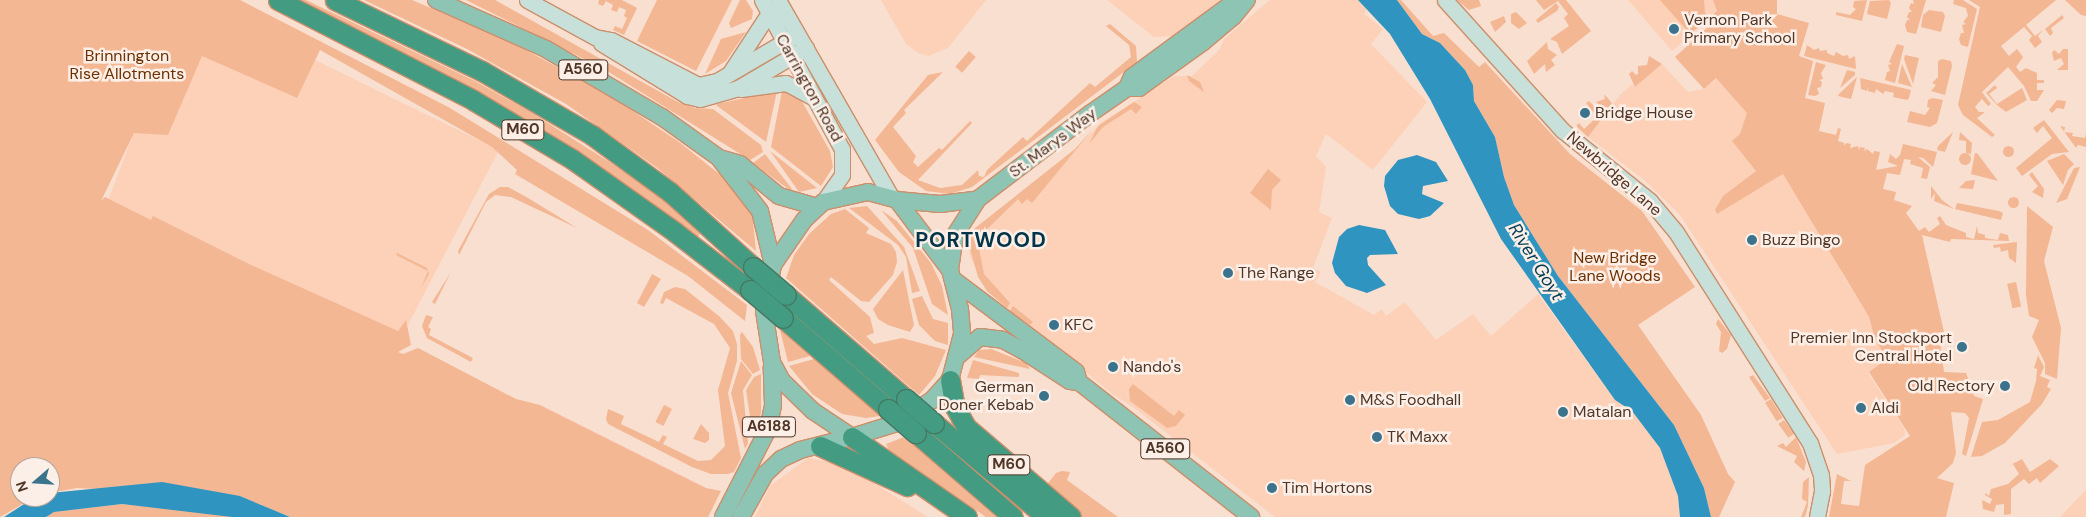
<!DOCTYPE html>
<style>
body{margin:0}
#map{position:relative;width:2086px;height:517px;overflow:hidden;background:#f9dfd0;font-family:"DM Sans",sans-serif}
div>[style]{position:absolute}
.built>*{inset:0;background:#fcd1b8}
.green>*{inset:0;background:#f3b794;transform-origin:0 0}
.round{border-radius:50%}
.water>*{inset:0;background:#2f94c0}
.roads{filter:drop-shadow(1px 0 #cb8f6b) drop-shadow(-1px 0 #cb8f6b) drop-shadow(0 1px #cb8f6b) drop-shadow(0 -1px #cb8f6b)}
.secondary>*{height:15px;margin:-7.5px;padding:0 7.5px;transform-origin:7.5px;border-radius:7.5px;background:#c7e1da}
.primary>*{height:16px;margin:-8px;padding:0 8px;transform-origin:8px;border-radius:8px;background:#8ec4b4}
.highway>*{height:19px;margin:-9.5px;padding:0 9.5px;transform-origin:9.5px;border-radius:9.5px;background:#439c82}
.bridges{filter:drop-shadow(1px 0 #477862) drop-shadow(-1px 0 #477862) drop-shadow(0 1px #477862) drop-shadow(0 -1px #477862)}
.highway-bridge>*{height:19px;margin:-9.5px;padding:0 9.5px;transform-origin:9.5px;border-radius:9.5px;background:#439c82}
.dots>*{width:14px;height:14px;translate:-50% -50%;box-sizing:border-box;border:2px solid #fcefe7;border-radius:50%}
span{translate:-50% -50%;white-space:nowrap;text-align:center;line-height:1.15;-webkit-text-stroke:5px #fcefe7;paint-order:stroke}
.shield-label span{padding:1px 4px;background:#fcefe7;border:1px solid;border-radius:4px;-webkit-text-stroke-width:0}
.shield-label{font-size:15px;color:#4f3627;font-weight:700}
.poi-label{font-size:16px;color:#4f3627}
.left{translate:0 -50%;text-align:left}
.right{translate:-100% -50%;text-align:right}
.park-label{font-size:16px;color:#6c3000}
.street-label{font-size:16px;color:#4f3627}
.water-label{font-size:18px;color:#003c53;font-style:italic}
.district-label{font-size:21px;color:#033548;font-weight:700;letter-spacing:1px}
.north{position:absolute;left:10px;top:457px;width:50px;height:50px;box-sizing:border-box;background:#fcefe7;border:1px solid #b7a59a;border-radius:50%;rotate:251deg;font-size:14px;font-weight:700;line-height:20px;text-align:center;color:#4f3627}
.north::after{content:'';display:block;margin:auto;width:18px;height:22px;background:#3b738d;clip-path:polygon(50% 0,100% 100%,50% 72%,0 100%)}
</style>
<div id="map">
<div class="built">
<div style="clip-path:polygon(881px 0,986px 0,948px 48px,928px 56px,918px 53px,906px 44px)"></div>
<div style="clip-path:polygon(1107px 0,1224px 0,1174px 36px,1154px 37px)"></div>
<div style="clip-path:polygon(1270px 0,1358px 0,1367px 8px,1364px 14px,1383px 29px,1371px 44px,1427px 102px,1373px 170px,1326px 134px,1316px 156px,1326px 167px,1319px 212px,1332px 218px,1313px 268px,1321px 272px,1315px 282px,1374px 315px,1382px 309px,1386px 316px,1405px 302px,1436px 340px,1473px 314px,1491px 336px,1538px 294px,1615px 400px,1632px 411px,1660px 448px,1678px 496px,1680px 517px,1275px 517px,1133px 407px,1111px 393px,987px 291px,970px 256px,969px 245px,974px 229px,1075px 149px,1101px 123px,1174px 76px,1192px 76px,1219px 50px,1224px 39px)"></div>
<div style="clip-path:polygon(1628px 0,1713px 0,1717px 11px,1672px 51px)"></div>
<div style="clip-path:polygon(202px 55px,297px 98px,315px 60px,499px 150px,397px 346px,107px 203px,134px 132px,168px 134px)"></div>
<div style="clip-path:polygon(1662px 64px,1688px 92px,1704px 89px,1717px 78px,1748px 113px,1740px 134px,1756px 171px,1723px 196px,1715px 211px,1717px 214px,1783px 174px,1835px 255px,1841px 272px,1869px 317px,1875px 339px,1887px 360px,1868px 373px,1904px 428px,1905px 435px,1894px 443px,1837px 454px,1680px 215px,1643px 179px,1588px 137px,1620px 95px,1632px 84px,1635px 87px)"></div>
<div style="clip-path:polygon(808px 458px,845px 465px,928px 517px,755px 517px,770px 486px)"></div>
<div style="clip-path:polygon(2086px 490px,2086px 517px,2060px 517px,2079px 497px)"></div>
</div>
<div class="green">
<div style="clip-path:polygon(0 0,240px 0,450px 108px,648px 230px,747px 305px,745px 321px,688px 276px,515px 174px,517px 170px,492px 147px,320px 50px,297px 98px,202px 56px,168px 135px,134px 133px,101px 201px,105px 197px,151px 220px,153px 216px,251px 265px,398px 331px,406px 320px,411px 345px,398px 352px,403px 354px,418px 348px,516px 399px,540px 405px,706px 488px,721px 491px,708px 517px,290px 517px,240px 496px,77px 488px,50px 493px,50px 467px,20px 467px,20px 497px,35px 497px,0 517px)"></div>
<div style="clip-path:polygon(291px 0,306px 0,475px 81px,532px 113px,611px 163px,661px 198px,700px 234px,697px 238px)"></div>
<div style="clip-path:polygon(364px 0,412px 0,513px 43px,612px 97px,679px 142px,727px 180px,757px 219px,753px 221px,756px 251px,656px 167px,566px 104px,467px 49px)"></div>
<div style="clip-path:polygon(466px 0,495px 0,678px 102px,695px 108px,713px 109px,761px 145px,763px 152px,750px 160px,604px 69px)"></div>
<div style="clip-path:polygon(599px 0,622px 0,637px 8px,624px 35px,613px 30px,615px 26px,622px 29px,627px 18px,624px 16px,626px 10px,619px 7px,617px 12px,611px 10px,613px 5px,606px 1px,603px 6px,598px 4px)"></div>
<div style="clip-path:polygon(657px 0,732px 0,696px 71px,637px 41px)"></div>
<div style="clip-path:polygon(740px 0,746px 0,753px 11px,752px 19px,731px 28px,729px 23px)"></div>
<div style="clip-path:polygon(1397px 0,1401px 0,1433px 36px,1444px 33px,1479px 67px,1485px 62px,1570px 154px,1642px 211px,1695px 287px,1638px 325px,1701px 415px,1728px 474px,1735px 482px,1719px 517px,1711px 517px,1704px 488px,1674px 425px,1558px 276px,1514px 205px,1504px 177px,1495px 137px,1474px 101px,1473px 85px,1465px 70px,1440px 43px,1422px 34px)"></div>
<div style="clip-path:polygon(1457px 0,1479px 0,1481px 6px,1469px 10px)"></div>
<div style="clip-path:polygon(1536px 0,1566px 0,1591px 31px,1562px 54px,1557px 42px,1550px 39px,1569px 26px,1564px 18px,1568px 14px,1558px 1px,1544px 10px)"></div>
<div style="clip-path:polygon(1660px 0,1704px 0,1705px 13px,1709px 18px,1717px 11px,1713px 0,1777px 0,1777px 14px,1809px 23px,1799px 56px,1813px 61px,1805px 98px,1825px 103px,1819px 131px,1836px 135px,1838px 128px,1841px 129px,1838px 141px,1844px 143px,1844px 146px,1846px 143px,1851px 144px,1850px 148px,1858px 146px,1859px 150px,1860px 147px,1865px 148px,1864px 151px,1867px 149px,1873px 154px,1874px 151px,1880px 152px,1876px 170px,1898px 166px,1888px 162px,1890px 154px,1896px 159px,1900px 155px,1903px 144px,1937px 152px,1933px 167px,1923px 158px,1918px 157px,1930px 167px,1927px 179px,1921px 178px,1923px 168px,1910px 164px,1911px 160px,1904px 159px,1900px 175px,1887px 173px,1883px 189px,1896px 192px,1894px 200px,1912px 206px,1906px 213px,1919px 231px,1925px 227px,1929px 232px,1940px 224px,1937px 218px,1940px 216px,1946px 225px,1966px 233px,1966px 237px,1974px 239px,1977px 226px,1978px 233px,1985px 235px,1985px 238px,1998px 240px,2000px 233px,2008px 235px,2009px 241px,1951px 239px,1950px 242px,1922px 235px,1944px 332px,1939px 333px,1944px 372px,1966px 373px,1974px 396px,1983px 399px,1966px 456px,1962px 454px,1969px 418px,1965px 413px,1951px 412px,1956px 453px,1953px 463px,1937px 478px,1954px 483px,1946px 517px,1829px 517px,1837px 474px,1851px 481px,1844px 481px,1841px 504px,1859px 506px,1865px 465px,1910px 436px,1869px 372px,1887px 359px,1875px 339px,1869px 317px,1783px 174px,1717px 214px,1715px 210px,1723px 196px,1756px 171px,1732px 141px,1740px 134px,1747px 113px,1716px 78px,1704px 89px,1675px 57px,1707px 28px,1703px 23px,1690px 34px)"></div>
<div style="clip-path:polygon(1867px 0,1862px 21px,1836px 15px,1836px 12px,1850px 15px,1856px 9px,1853px 7px,1854px 1px)"></div>
<div style="clip-path:polygon(1889px 0,1891px 3px,1887px 19px,1867px 14px,1870px 1px)"></div>
<div style="clip-path:polygon(1913px 0,1926px 0,1916px 34px,1907px 32px,1905px 25px,1907px 20px,1910px 20px,1907px 17px,1909px 12px,1912px 12px,1909px 8px,1911px 3px,1914px 4px)"></div>
<div style="clip-path:polygon(1954px 0,1963px 0,1977px 9px,1968px 47px,1961px 45px,1959px 39px,1961px 33px,1964px 33px,1962px 25px,1966px 24px,1963px 22px,1968px 16px,1966px 8px,1953px 4px)"></div>
<div style="clip-path:polygon(1969px 0,2056px 0,2026px 25px,2035px 36px,2043px 30px,2038px 36px,2042px 42px,2035px 48px,2029px 40px,2032px 36px,2024px 27px,2001px 46px,2009px 56px,2017px 49px,2023px 57px,2016px 67px,2020px 72px,2026px 68px,2037px 73px,2037px 80px,2044px 80px,2044px 83px,2037px 83px,2037px 90px,2044px 90px,2037px 101px,2031px 101px,2024px 86px,2008px 67px,1982px 92px,1991px 104px,1988px 106px,1982px 99px,1975px 107px,1979px 112px,1985px 112px,1977px 118px,1995px 135px,1992px 137px,1963px 115px,1958px 105px,1980px 7px)"></div>
<div style="clip-path:polygon(2065px 0,2086px 0,2086px 16px,2081px 15px)"></div>
<div style="clip-path:polygon(1556px 3px,1559px 7px,1557px 11px,1538px 23px,1536px 20px)"></div>
<div style="clip-path:polygon(1929px 10px,1943px 12px,1945px 16px,1941px 32px,1921px 27px,1923px 15px)"></div>
<div style="clip-path:polygon(1516px 12px,1527px 23px,1519px 29px,1511px 23px,1511px 14px)"></div>
<div style="clip-path:polygon(2062px 15px,2064px 18px,2051px 28px,2053px 33px,2050px 36px,2045px 29px)"></div>
<div style="clip-path:polygon(1504px 16px,1506px 22px,1495px 32px,1490px 22px)"></div>
<div style="clip-path:polygon(1110px 24px,1136px 46px,1137px 62px,972px 187px,950px 194px,926px 191px,899px 172px,875px 140px,928px 75px,943px 72px,904px 110px,906px 113px,893px 127px,916px 156px,913px 162px,918px 167px,939px 148px,942px 150px,970px 121px,972px 123px,918px 180px,940px 188px,962px 185px,978px 170px,979px 176px,984px 177px,987px 170px,1023px 137px,1027px 141px,1090px 83px,1095px 87px,1131px 57px,1129px 45px,1106px 26px)"></div>
<div style="clip-path:polygon(746px 32px,726px 61px,705px 74px,721px 39px)"></div>
<div style="clip-path:polygon(1547px 42px,1548px 49px,1557px 55px,1551px 60px,1555px 65px,1546px 72px,1545px 64px,1534px 74px,1527px 61px)"></div>
<div style="clip-path:polygon(1897px 44px,1904px 46px,1895px 83px,1885px 80px,1887px 72px,1890px 71px,1888px 65px,1892px 64px,1889px 62px)"></div>
<div style="clip-path:polygon(1807px 45px,1814px 50px,1819px 48px,1820px 51px,1827px 50px,1827px 53px,1834px 56px,1836px 52px,1843px 56px,1848px 55px,1849px 59px,1855px 56px,1856px 69px,1804px 56px)"></div>
<div style="clip-path:polygon(2063px 49px,2068px 49px,2068px 70px,2057px 70px,2064px 64px,2061px 58px,2054px 61px,2052px 53px,2054px 50px,2059px 54px)"></div>
<div style="left:969px;top:51px;width:9px;height:21px;rotate:41deg"></div>
<div style="clip-path:polygon(1905px 55px,1919px 58px,1913px 84px,1904px 59px)"></div>
<div style="clip-path:polygon(1649px 56px,1662px 64px,1635px 87px,1629px 74px,1632px 71px,1636px 75px,1638px 74px,1638px 66px,1647px 65px)"></div>
<div style="clip-path:polygon(1942px 59px,1951px 61px,1952px 66px,1945px 95px,1931px 91px,1936px 85px,1932px 83px,1938px 77px,1938px 61px)"></div>
<div style="clip-path:polygon(1816px 62px,1826px 65px,1821px 73px,1823px 79px,1819px 80px,1822px 82px,1821px 87px,1817px 88px,1819px 94px,1815px 96px,1808px 95px)"></div>
<div style="clip-path:polygon(1902px 64px,1912px 87px,1898px 83px)"></div>
<div style="clip-path:polygon(1847px 70px,1855px 72px,1855px 75px,1840px 88px)"></div>
<div style="clip-path:polygon(1187px 75px,1200px 82px,1204px 92px,1189px 81px)"></div>
<div style="clip-path:polygon(1857px 77px,1851px 99px,1838px 96px,1839px 94px)"></div>
<div style="clip-path:polygon(1860px 78px,1911px 90px,1909px 98px,1907px 100px,1893px 97px,1894px 93px,1885px 91px,1883px 94px,1876px 89px,1875px 93px,1868px 91px,1868px 87px,1867px 91px,1861px 89px)"></div>
<div style="clip-path:polygon(1995px 85px,1997px 88px,1989px 94px,1997px 104px,2022px 88px,2027px 100px,2006px 112px,1997px 105px,1986px 93px)"></div>
<div style="clip-path:polygon(777px 91px,766px 142px,716px 105px,717px 104px)"></div>
<div style="clip-path:polygon(782px 91px,800px 98px,830px 151px,833px 167px,821px 186px,771px 147px)"></div>
<div style="clip-path:polygon(1604px 94px,1612px 103px,1606px 111px,1596px 102px,1605px 99px)"></div>
<div style="clip-path:polygon(1932px 98px,1943px 100px,1937px 123px,1930px 127px,1907px 122px,1910px 111px,1925px 115px,1930px 108px,1927px 107px,1928px 100px)"></div>
<div style="clip-path:polygon(2057px 100px,2066px 101px,2064px 109px,2057px 108px,2052px 113px,2049px 110px)"></div>
<div style="clip-path:polygon(1589px 101px,1604px 116px,1588px 137px,1576px 126px,1579px 123px,1584px 129px,1597px 117px,1586px 103px)"></div>
<div style="clip-path:polygon(1134px 102px,1142px 107px,1136px 114px,1131px 109px,1103px 127px,1089px 144px,1098px 126px)"></div>
<div style="clip-path:polygon(2044px 120px,2069px 152px,2052px 154px,2022px 176px,2016px 168px,2052px 138px,2043px 126px,2037px 133px,2033px 128px)"></div>
<div style="clip-path:polygon(2060px 126px,2065px 127px,2064px 132px,2073px 133px,2072px 136px,2085px 138px,2086px 133px,2086px 147px,2078px 145px,2076px 148px)"></div>
<div style="clip-path:polygon(1093px 129px,1032px 203px,1027px 199px,1022px 204px,1018px 199px,980px 236px,985px 242px,978px 243px,984px 274px,1010px 303px,1007px 308px,987px 291px,978px 277px,969px 245px,974px 229px,1075px 149px)"></div>
<div style="clip-path:polygon(1953px 132px,1945px 152px,1937px 150px,1938px 146px)"></div>
<div style="clip-path:polygon(1960px 132px,1972px 143px,1971px 154px,1966px 153px,1966px 141px,1959px 140px)"></div>
<div class="round" style="left:2002.5px;top:145.5px;width:11px;height:11px"></div>
<div style="clip-path:polygon(770px 151px,817px 188px,799px 192px)"></div>
<div style="clip-path:polygon(1975px 153px,1977px 153px,1998px 181px,1971px 174px)"></div>
<div class="round" style="left:1959px;top:153px;width:12px;height:12px"></div>
<div style="clip-path:polygon(765px 154px,792px 189px,791px 191px,753px 163px)"></div>
<div style="clip-path:polygon(2064px 154px,2074px 164px,2068px 170px,2063px 185px,2047px 161px)"></div>
<div style="clip-path:polygon(2080px 167px,2067px 199px,2056px 203px,2074px 168px)"></div>
<div style="clip-path:polygon(1268px 169px,1281px 180px,1272px 190px,1271px 210px,1250px 193px)"></div>
<div style="clip-path:polygon(2032px 172px,2044px 189px,2043px 198px,2032px 192px,2038px 186px,2029px 175px)"></div>
<div style="clip-path:polygon(1975px 180px,1973px 189px,1959px 188px,1966px 181px)"></div>
<div style="clip-path:polygon(1931px 186px,1942px 200px,1954px 209px,1934px 201px,1935px 193px,1931px 199px)"></div>
<div style="clip-path:polygon(500px 187px,508px 187px,528px 198px,577px 228px,511px 197px,495px 195px,486px 202px,459px 255px,458px 251px,489px 194px)"></div>
<div class="round" style="left:2007.5px;top:196.5px;width:11px;height:11px"></div>
<div style="clip-path:polygon(1957px 203px,1999px 211px,2003px 213px,2001px 220px,1955px 209px)"></div>
<div style="clip-path:polygon(867px 206px,904px 247px,920px 291px,912px 293px,906px 257px,898px 245px,849px 208px)"></div>
<div style="clip-path:polygon(2027px 206px,2053px 227px,2044px 261px,2061px 328px,2057px 379px,2045px 374px,2045px 363px,2032px 337px,2039px 320px,2029px 316px,2026px 295px)"></div>
<div style="clip-path:polygon(845px 209px,869px 228px,866px 233px,891px 244px,896px 252px,897px 262px,893px 275px,869px 302px,861px 301px,831px 277px,829px 280px,870px 317px,874px 333px,866px 336px,874px 344px,902px 338px,946px 350px,935px 376px,919px 395px,786px 278px,794px 255px,809px 234px,831px 214px)"></div>
<div style="clip-path:polygon(881px 210px,897px 221px,931px 263px,942px 286px,948px 315px,932px 304px,913px 248px)"></div>
<div style="clip-path:polygon(2017px 242px,2016px 263px,2009px 258px,2008px 250px,2001px 252px,2000px 247px,1994px 248px,1993px 245px)"></div>
<div style="clip-path:polygon(397px 253px,427px 268px,429px 274px,421px 288px,428px 271px,396px 255px)"></div>
<div style="clip-path:polygon(903px 270px,914px 325px,910px 332px,888px 325px,878px 319px,873px 309px)"></div>
<div style="clip-path:polygon(451px 272px,435px 304px,432px 302px)"></div>
<div style="clip-path:polygon(652px 274px,661px 279px,644px 307px,637px 303px)"></div>
<div style="left:2016px;top:282px;width:25px;height:9px;rotate:78deg"></div>
<div style="clip-path:polygon(675px 287px,685px 289px,720px 317px,733px 331px,737px 344px,737px 361px,728px 393px,741px 458px,734px 472px,728px 474px,711px 474px,692px 467px,608px 424px,606px 419px,608px 409px,624px 416px,621px 424px,659px 442px,663px 435px,667px 437px,663px 444px,698px 461px,711px 460px,725px 446px,718px 390px,730px 348px,714px 324px,666px 298px,663px 304px,660px 303px,664px 292px)"></div>
<div style="clip-path:polygon(922px 296px,933px 319px,948px 323px,948px 345px,935px 341px,919px 325px,912px 299px)"></div>
<div style="clip-path:polygon(1013px 306px,1033px 322px,1030px 325px,1010px 311px)"></div>
<div style="clip-path:polygon(426px 315px,433px 317px,428px 327px,431px 329px,429px 335px,473px 358px,471px 362px,427px 338px,422px 326px)"></div>
<div style="clip-path:polygon(1718px 319px,1731px 335px,1727px 349px,1722px 353px,1719px 351px,1721px 332px,1716px 324px)"></div>
<div style="clip-path:polygon(780px 330px,810px 356px,788px 362px)"></div>
<div style="clip-path:polygon(742px 332px,753px 347px,760px 370px,753px 374px,741px 359px,740px 335px)"></div>
<div style="clip-path:polygon(991px 349px,1026px 363px,1030px 369px,974px 357px,979px 350px)"></div>
<div style="clip-path:polygon(2038px 355px,2044px 367px,2040px 376px,2050px 380px,2047px 387px,2051px 389px,2042px 404px,2005px 443px,1982px 456px,1971px 457px,1982px 422px,1998px 420px,2030px 402px,2036px 381px,2037px 369px,2034px 368px)"></div>
<div style="clip-path:polygon(814px 359px,880px 416px,866px 418px,842px 414px,812px 394px,789px 366px)"></div>
<div style="clip-path:polygon(973px 360px,1019px 373px,1019px 377px,980px 375px,979px 379px,967px 378px)"></div>
<div style="clip-path:polygon(741px 361px,752px 375px,743px 390px,748px 443px,745px 449px,731px 393px)"></div>
<div style="clip-path:polygon(761px 374px,761px 413px,753px 436px,746px 390px,754px 377px)"></div>
<div style="clip-path:polygon(1753px 375px,1770px 398px,1765px 401px,1749px 377px)"></div>
<div style="clip-path:polygon(1133px 384px,1174px 416px,1179px 410px,1185px 415px,1176px 426px,1167px 428px,1130px 401px,1129px 389px)"></div>
<div style="left:1771px;top:399px;width:22px;height:7px;rotate:58deg"></div>
<div style="left:664px;top:405px;width:9px;height:19px;rotate:27deg"></div>
<div style="left:1784px;top:420px;width:17px;height:7px;rotate:54deg"></div>
<div style="clip-path:polygon(701px 424px,709px 433px,709px 440px,705px 443px,693px 439px)"></div>
<div style="clip-path:polygon(904px 437px,996px 517px,986px 517px,889px 450px,886px 444px)"></div>
<div style="clip-path:polygon(1796px 437px,1806px 462px,1804px 471px,1794px 462px,1797px 456px,1777px 446px,1783px 443px,1786px 447px)"></div>
<div style="clip-path:polygon(2022px 459px,2030px 472px,2050px 459px,2059px 466px,2040px 483px,2037px 478px,2029px 484px,2024px 479px,2011px 489px,2011px 514px,2004px 515px,2004px 504px,1996px 505px,1994px 512px,1983px 509px,1982px 500px,1990px 504px,1992px 499px,1985px 495px,1986px 493px,1989px 496px,1991px 489px,2008px 484px,2019px 474px,2013px 464px,2001px 470px)"></div>
<div style="clip-path:polygon(1062px 471px,1070px 472px,1067px 480px,1118px 517px,1079px 517px,1045px 487px,1056px 473px)"></div>
<div style="clip-path:polygon(1809px 477px,1808px 506px,1805px 517px,1801px 517px,1807px 502px,1802px 499px,1803px 482px)"></div>
<div style="clip-path:polygon(122px 504px,223px 514px,232px 517px,46px 517px,54px 512px)"></div>
</div>
<div class="water">
<div style="clip-path:polygon(1358px 0,1397px 0,1422px 34px,1440px 43px,1465px 70px,1473px 85px,1474px 101px,1495px 137px,1504px 177px,1514px 205px,1558px 276px,1674px 425px,1704px 488px,1711px 517px,1680px 517px,1678px 496px,1660px 448px,1632px 411px,1615px 400px,1501px 239px,1430px 99px,1390px 34px)"></div>
<div style="clip-path:polygon(1417px 155px,1436px 162px,1448px 181px,1423px 186px,1422px 194px,1444px 203px,1430px 216px,1419px 219px,1398px 214px,1390px 206px,1384px 186px,1385px 176px,1398px 160px)"></div>
<div style="clip-path:polygon(1359px 225px,1385px 230px,1398px 254px,1370px 255px,1367px 258px,1368px 265px,1386px 285px,1367px 293px,1346px 286px,1335px 273px,1332px 263px,1339px 237px,1347px 229px)"></div>
<div style="clip-path:polygon(162px 482px,240px 496px,290px 517px,232px 517px,122px 504px,54px 512px,46px 517px,4px 517px,35px 497px,50px 497px,50px 493px)"></div>
</div>
<div class="roads">
<div class="secondary">
<div style="left:527px;top:0;width:77px;rotate:28.6deg"></div>
<div style="left:595px;top:37px;width:16px;rotate:11deg"></div>
<div style="left:611px;top:40px;width:98px;rotate:27.3deg"></div>
<div style="left:698px;top:85px;width:19px;rotate:-12deg"></div>
<div style="left:717px;top:81px;width:93px;rotate:-30.4deg"></div>
<div style="left:762px;top:0;width:169px;rotate:61.8deg"></div>
<div style="left:842px;top:149px;width:26px;rotate:90deg"></div>
<div style="left:842px;top:175px;width:33px;rotate:125deg"></div>
<div style="left:778px;top:0;width:228px;rotate:60.1deg"></div>
<div style="left:1445px;top:0;width:175px;rotate:48deg"></div>
<div style="left:1562px;top:130px;width:113px;rotate:38.9deg"></div>
<div style="left:1650px;top:201px;width:40px;rotate:50deg"></div>
<div style="left:1676px;top:232px;width:250px;rotate:57.6deg"></div>
<div style="left:1810px;top:443px;width:34px;rotate:71deg"></div>
<div style="left:1821px;top:475px;width:16px;rotate:86deg"></div>
<div style="left:1822px;top:491px;width:26px;rotate:101deg"></div>
<div style="left:601px;top:43px;width:101px;rotate:31.6deg"></div>
<div style="left:687px;top:96px;width:13px;rotate:13deg"></div>
<div style="left:700px;top:99px;width:40px;rotate:-16deg"></div>
<div style="left:738px;top:88px;width:79px;rotate:-30.5deg"></div>
<div style="left:731px;top:71px;width:69px;rotate:-56.8deg"></div>
<div style="left:741px;top:89px;width:45px;rotate:-7.6deg"></div>
<div style="left:786px;top:83px;width:32px;rotate:28deg"></div>
</div>
<div class="primary">
<div style="left:436px;top:0;width:120px;rotate:24deg"></div>
<div style="left:546px;top:49px;width:134px;rotate:30.4deg"></div>
<div style="left:662px;top:117px;width:70px;rotate:35.7deg"></div>
<div style="left:719px;top:158px;width:67px;rotate:52.3deg"></div>
<div style="left:760px;top:211px;width:56px;rotate:76.5deg"></div>
<div style="left:1127px;top:88px;width:12px;rotate:-66deg"></div>
<div style="left:1132px;top:77px;width:130px;rotate:-36.3deg"></div>
<div style="left:719px;top:158px;width:22px;rotate:16deg"></div>
<div style="left:740px;top:164px;width:50px;rotate:39.4deg"></div>
<div style="left:779px;top:196px;width:40px;rotate:16deg"></div>
<div style="left:868px;top:192px;width:30px;rotate:15deg"></div>
<div style="left:897px;top:200px;width:88px;rotate:52.9deg"></div>
<div style="left:950px;top:270px;width:40px;rotate:75.6deg"></div>
<div style="left:960px;top:309px;width:25px;rotate:85deg"></div>
<div style="left:962px;top:334px;width:48px;rotate:104.6deg"></div>
<div style="left:950px;top:380px;width:27px;rotate:132deg"></div>
<div style="left:932px;top:400px;width:42px;rotate:146.7deg"></div>
<div style="left:897px;top:423px;width:47px;rotate:162.7deg"></div>
<div style="left:852px;top:437px;width:47px;rotate:-146.3deg"></div>
<div style="left:813px;top:411px;width:43px;rotate:-135.9deg"></div>
<div style="left:782px;top:381px;width:21px;rotate:-118deg"></div>
<div style="left:772px;top:362px;width:52px;rotate:-98.9deg"></div>
<div style="left:764px;top:311px;width:47px;rotate:-78.9deg"></div>
<div style="left:773px;top:265px;width:55px;rotate:-55.4deg"></div>
<div style="left:804px;top:220px;width:26px;rotate:-43deg"></div>
<div style="left:823px;top:202px;width:46px;rotate:-12.5deg"></div>
<div style="left:897px;top:200px;width:43px;rotate:5.3deg"></div>
<div style="left:940px;top:204px;width:38px;rotate:-7deg"></div>
<div style="left:950px;top:270px;width:35px;rotate:-82deg"></div>
<div style="left:955px;top:235px;width:43px;rotate:-57.4deg"></div>
<div style="left:978px;top:199px;width:142px;rotate:-37.3deg"></div>
<div style="left:1091px;top:113px;width:44px;rotate:-34.8deg"></div>
<div style="left:1127px;top:88px;width:12px"></div>
<div style="left:1139px;top:88px;width:79px;rotate:-35.7deg"></div>
<div style="left:1203px;top:42px;width:39px;rotate:-40deg"></div>
<div style="left:1233px;top:17px;width:22px;rotate:-51deg"></div>
<div style="left:955px;top:281px;width:151px;rotate:36.9deg"></div>
<div style="left:1076px;top:372px;width:10px;rotate:73deg"></div>
<div style="left:958px;top:356px;width:29px;rotate:-41deg"></div>
<div style="left:980px;top:337px;width:23px;rotate:7deg"></div>
<div style="left:1003px;top:340px;width:21px;rotate:28deg"></div>
<div style="left:1022px;top:350px;width:57px;rotate:32.9deg"></div>
<div style="left:1070px;top:381px;width:9px;rotate:6deg"></div>
<div style="left:1079px;top:382px;width:219px;rotate:38.1deg"></div>
<div style="left:723px;top:517px;width:99px;rotate:-62.9deg"></div>
<div style="left:768px;top:429px;width:25px;rotate:-78deg"></div>
<div style="left:773px;top:405px;width:38px;rotate:-92deg"></div>
<div style="left:741px;top:517px;width:49px;rotate:-60.8deg"></div>
<div style="left:765px;top:474px;width:22px;rotate:-43deg"></div>
<div style="left:781px;top:459px;width:21px;rotate:-25deg"></div>
<div style="left:800px;top:450px;width:53px;rotate:-14.3deg"></div>
</div>
<div class="highway">
<div style="left:278px;top:0;width:219px;rotate:27.1deg"></div>
<div style="left:473px;top:100px;width:115px;rotate:30.8deg"></div>
<div style="left:572px;top:159px;width:126px;rotate:35.3deg"></div>
<div style="left:675px;top:232px;width:95px;rotate:37.7deg"></div>
<div style="left:335px;top:0;width:163px;rotate:25.8deg"></div>
<div style="left:482px;top:71px;width:127px;rotate:30.2deg"></div>
<div style="left:592px;top:135px;width:97px;rotate:36.2deg"></div>
<div style="left:670px;top:192px;width:112px;rotate:42.1deg"></div>
<div style="left:786px;top:295px;width:159px;rotate:40.9deg"></div>
<div style="left:783px;top:318px;width:139px;rotate:40.9deg"></div>
<div style="left:950px;top:380px;width:27px;rotate:80deg"></div>
<div style="left:955px;top:407px;width:23px;rotate:61deg"></div>
<div style="left:966px;top:427px;width:138px;rotate:40.6deg"></div>
<div style="left:934px;top:423px;width:146px;rotate:40deg"></div>
<div style="left:916px;top:433px;width:128px;rotate:40.9deg"></div>
<div style="left:852px;top:437px;width:140px;rotate:34.8deg"></div>
<div style="left:820px;top:446px;width:96px;rotate:24.7deg"></div>
</div>
</div>
<div class="bridges">
<div class="highway-bridge">
<div style="left:753px;top:267px;width:43px;rotate:40.3deg"></div>
<div style="left:750px;top:290px;width:43px;rotate:40.3deg"></div>
<div style="left:906px;top:399px;width:37px;rotate:41deg"></div>
<div style="left:888px;top:409px;width:37px;rotate:41deg"></div>
</div>
</div>
<div class="dots">
<div style="left:1674px;top:29px;background:#3b738d"></div>
<div style="left:1585px;top:113px;background:#3b738d"></div>
<div style="left:1752px;top:240px;background:#3b738d"></div>
<div style="left:1228px;top:273px;background:#3b738d"></div>
<div style="left:1054px;top:325px;background:#3b738d"></div>
<div style="left:1962px;top:347px;background:#3b738d"></div>
<div style="left:1113px;top:367px;background:#3b738d"></div>
<div style="left:2005px;top:386px;background:#3b738d"></div>
<div style="left:1044px;top:396px;background:#3b738d"></div>
<div style="left:1350px;top:400px;background:#3b738d"></div>
<div style="left:1861px;top:408px;background:#3b738d"></div>
<div style="left:1563px;top:412px;background:#3b738d"></div>
<div style="left:1377px;top:437px;background:#3b738d"></div>
<div style="left:1272px;top:488px;background:#3b738d"></div>
</div>
<div class="shield-label">
<span style="left:583px;top:70px">A560</span>
<span style="left:523px;top:130px">M60</span>
<span style="left:769px;top:427px">A6188</span>
<span style="left:1165px;top:449px">A560</span>
<span style="left:1009px;top:465px">M60</span>
</div>
<div class="poi-label">
<span class="left" style="left:1684px;top:29px">Vernon Park<br>Primary School</span>
<span class="left" style="left:1595px;top:113px">Bridge House</span>
<span class="left" style="left:1762px;top:240px">Buzz Bingo</span>
<span class="left" style="left:1238px;top:273px">The Range</span>
<span class="left" style="left:1064px;top:325px">KFC</span>
<span class="right" style="left:1952px;top:347px">Premier Inn Stockport<br>Central Hotel</span>
<span class="left" style="left:1123px;top:367px">Nando's</span>
<span class="right" style="left:1995px;top:386px">Old Rectory</span>
<span class="right" style="left:1034px;top:396px">German<br>Doner Kebab</span>
<span class="left" style="left:1360px;top:400px">M&amp;S Foodhall</span>
<span class="left" style="left:1871px;top:408px">Aldi</span>
<span class="left" style="left:1573px;top:412px">Matalan</span>
<span class="left" style="left:1387px;top:437px">TK Maxx</span>
<span class="left" style="left:1282px;top:488px">Tim Hortons</span>
</div>
<div class="park-label">
<span style="left:127px;top:65px">Brinnington<br>Rise Allotments</span>
<span style="left:1615px;top:267px">New Bridge<br>Lane Woods</span>
</div>
<div class="street-label">
<span style="left:809px;top:88px;rotate:61deg">Carrington Road</span>
<span style="left:1053px;top:143px;rotate:-37deg">St. Marys Way</span>
<span style="left:1614px;top:174px;rotate:41deg">Newbridge Lane</span>
</div>
<div class="water-label">
<span style="left:1536px;top:262px;rotate:58deg">River Goyt</span>
</div>
<div class="district-label">
<span style="left:981px;top:240px">PORTWOOD</span>
</div>
<div class="north">N</div>
</div>
